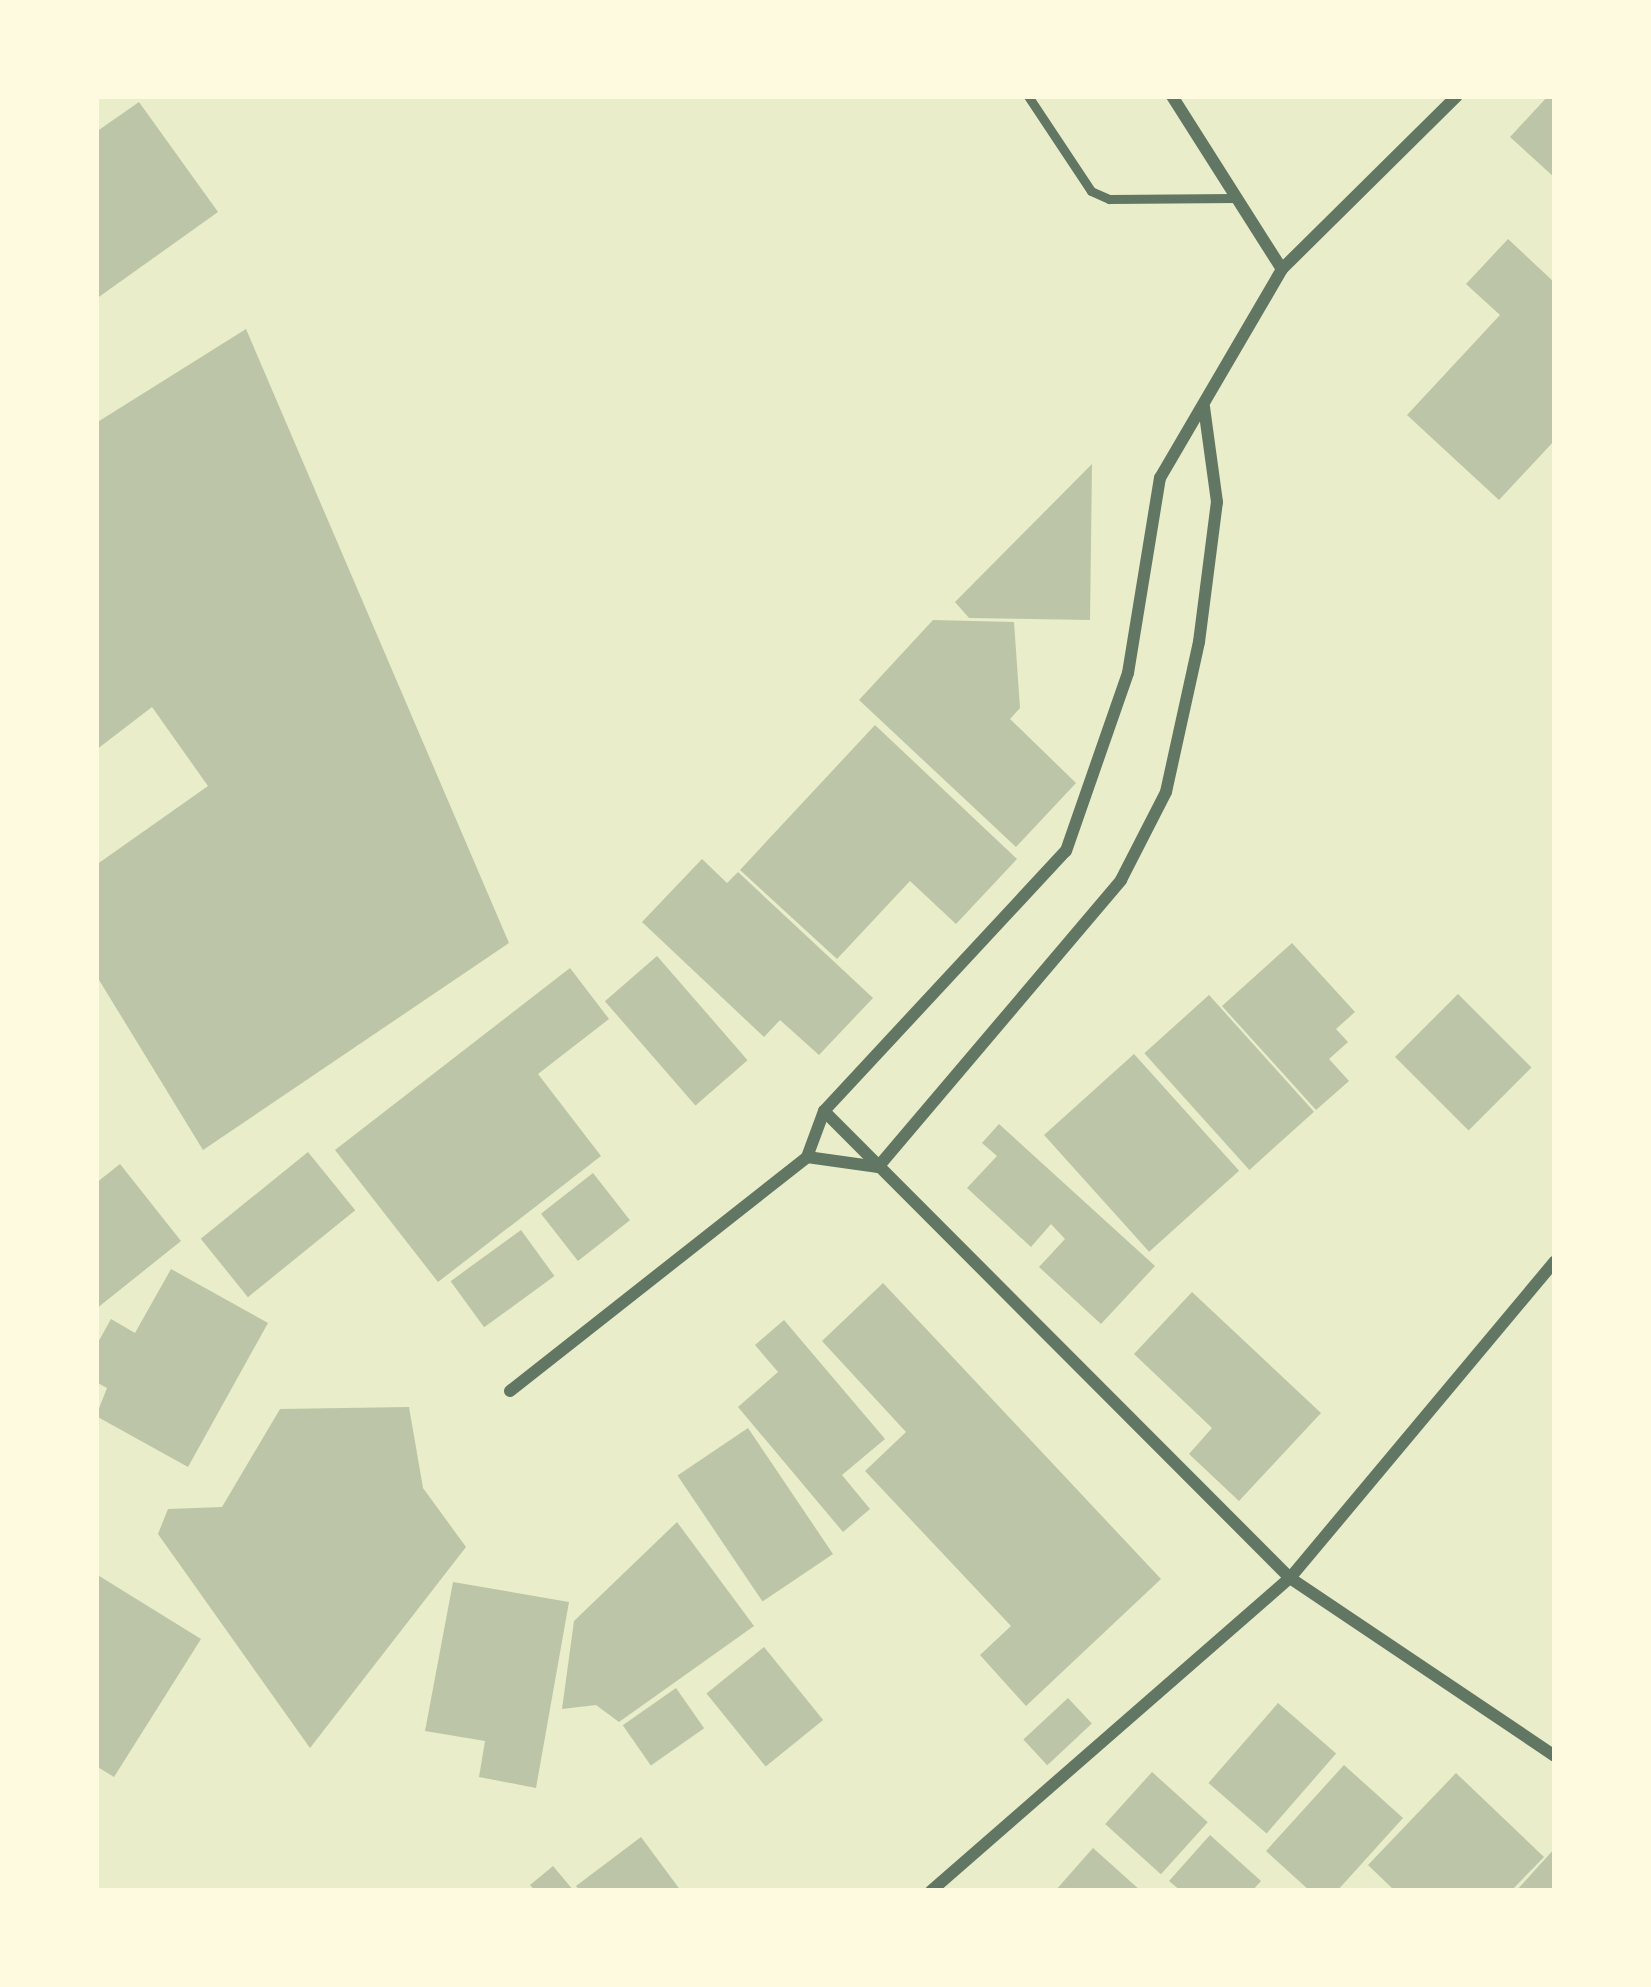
<!DOCTYPE html>
<style>
body{margin:0}
#map{position:relative;width:1651px;height:1987px;overflow:hidden;background:#e9edc9;font-family:Lato,sans-serif}
div>[style]{position:absolute}
.building>*{inset:0;background:#bcc5a7;transform-origin:0 0}
.service>*{height:9px;margin:-4.5px;padding:0 4.5px;transform-origin:4.5px;border-radius:4.5px;background:#617663}
.minor>*{height:12px;margin:-6px;padding:0 6px;transform-origin:6px;border-radius:6px;background:#617663}
span{translate:-50% -50%;white-space:nowrap;text-align:center;line-height:1.15;-webkit-text-stroke:9px #fefae0;paint-order:stroke}
.frame{position:absolute;inset:0;border:99px solid #fefae0;pointer-events:none}
</style>
<div id="map">
<div class="building">
<div style="clip-path:polygon(1548px 96px,1555px 96px,1555px 178px,1510px 137px)"></div>
<div style="clip-path:polygon(139px 102px,218px 212px,96px 299px,96px 132px)"></div>
<div style="clip-path:polygon(1508px 239px,1555px 283px,1555px 440px,1499px 500px,1407px 415px,1500px 315px,1466px 284px)"></div>
<div style="clip-path:polygon(246px 329px,509px 943px,203px 1150px,96px 975px,96px 865px,208px 786px,152px 707px,96px 750px,96px 423px)"></div>
<div style="clip-path:polygon(1092px 464px,1090px 620px,969px 618px,955px 602px)"></div>
<div style="clip-path:polygon(933px 620px,1014px 622px,1020px 708px,1010px 719px,1076px 783px,1016px 847px,859px 700px)"></div>
<div style="clip-path:polygon(875px 725px,1017px 859px,956px 924px,910px 881px,837px 959px,740px 870px)"></div>
<div style="clip-path:polygon(702px 859px,727px 883px,738px 872px,873px 998px,819px 1055px,780px 1020px,764px 1037px,642px 922px)"></div>
<div style="clip-path:polygon(1292px 943px,1355px 1012px,1336px 1029px,1348px 1042px,1329px 1059px,1349px 1081px,1316px 1110px,1222px 1006px)"></div>
<div style="left:657px;top:956px;width:138px;height:69px;rotate:49deg"></div>
<div style="clip-path:polygon(570px 968px,609px 1019px,538px 1074px,601px 1156px,438px 1282px,335px 1150px)"></div>
<div style="left:1458px;top:994px;width:104px;height:89px;rotate:45deg"></div>
<div style="left:1209px;top:995px;width:157px;height:87px;rotate:48deg"></div>
<div style="left:1134px;top:1054px;width:157px;height:121px;rotate:48deg"></div>
<div style="clip-path:polygon(999px 1124px,1155px 1266px,1101px 1324px,1039px 1267px,1065px 1239px,1051px 1224px,1031px 1247px,967px 1188px,997px 1156px,982px 1143px)"></div>
<div style="left:308px;top:1152px;width:75px;height:138px;rotate:51deg"></div>
<div style="clip-path:polygon(120px 1164px,181px 1241px,96px 1309px,96px 1183px)"></div>
<div style="left:593px;top:1173px;width:60px;height:66px;rotate:52deg"></div>
<div style="left:521px;top:1230px;width:57px;height:87px;rotate:54deg"></div>
<div style="clip-path:polygon(171px 1269px,268px 1323px,188px 1467px,96px 1416px,107px 1388px,96px 1382px,96px 1346px,111px 1319px,135px 1333px)"></div>
<div style="clip-path:polygon(883px 1283px,1161px 1579px,1026px 1706px,980px 1655px,1011px 1626px,865px 1471px,906px 1432px,822px 1341px)"></div>
<div style="clip-path:polygon(1192px 1292px,1321px 1413px,1239px 1501px,1189px 1454px,1212px 1428px,1134px 1354px)"></div>
<div style="clip-path:polygon(784px 1320px,885px 1439px,842px 1475px,870px 1509px,843px 1532px,738px 1407px,778px 1372px,755px 1345px)"></div>
<div style="clip-path:polygon(409px 1407px,423px 1488px,466px 1547px,310px 1748px,158px 1534px,168px 1509px,222px 1507px,280px 1409px)"></div>
<div style="left:748px;top:1428px;width:152px;height:85px;rotate:56deg"></div>
<div style="clip-path:polygon(677px 1522px,754px 1626px,619px 1722px,596px 1705px,562px 1709px,574px 1621px)"></div>
<div style="clip-path:polygon(96px 1574px,201px 1639px,114px 1777px,96px 1766px)"></div>
<div style="clip-path:polygon(453px 1582px,569px 1602px,536px 1788px,479px 1777px,485px 1741px,425px 1731px)"></div>
<div style="left:764px;top:1647px;width:94px;height:74px;rotate:51deg"></div>
<div style="left:676px;top:1688px;width:49px;height:65px;rotate:55deg"></div>
<div style="left:1068px;top:1698px;width:35px;height:61px;rotate:47deg"></div>
<div style="left:1278px;top:1703px;width:77px;height:106px;rotate:41deg"></div>
<div style="clip-path:polygon(1344px 1765px,1403px 1818px,1337px 1891px,1310px 1891px,1266px 1851px)"></div>
<div style="left:1152px;top:1772px;width:75px;height:70px;rotate:42deg"></div>
<div style="clip-path:polygon(1456px 1773px,1544px 1857px,1511px 1891px,1395px 1891px,1368px 1865px)"></div>
<div style="clip-path:polygon(1210px 1835px,1261px 1881px,1252px 1891px,1181px 1891px,1169px 1881px)"></div>
<div style="clip-path:polygon(641px 1837px,681px 1891px,580px 1891px,576px 1886px)"></div>
<div style="clip-path:polygon(1093px 1848px,1141px 1891px,1055px 1891px)"></div>
<div style="clip-path:polygon(1555px 1848px,1555px 1891px,1516px 1891px)"></div>
<div style="clip-path:polygon(553px 1866px,574px 1891px,535px 1891px,530px 1885px)"></div>
</div>
<div class="service">
<div style="left:1028px;top:96px;width:114px;rotate:56.4deg"></div>
<div style="left:1091px;top:191px;width:20px;rotate:24deg"></div>
<div style="left:1109px;top:199px;width:127px;rotate:-0.5deg"></div>
</div>
<div class="minor">
<div style="left:1172px;top:96px;width:205px;rotate:57.6deg"></div>
<div style="left:824px;top:1111px;width:660px;rotate:45.06deg"></div>
<div style="left:1290px;top:1578px;width:319px;rotate:33.9deg"></div>
<div style="left:807px;top:1157px;width:72px;rotate:8deg"></div>
<div style="left:878px;top:1167px;width:376px;rotate:-49.7deg"></div>
<div style="left:1121px;top:880px;width:99px;rotate:-62.9deg"></div>
<div style="left:1166px;top:792px;width:154px;rotate:-77.6deg"></div>
<div style="left:1199px;top:642px;width:141px;rotate:-82.7deg"></div>
<div style="left:1217px;top:502px;width:96px;rotate:-97.8deg"></div>
<div style="left:510px;top:1391px;width:378px;rotate:-38.2deg"></div>
<div style="left:807px;top:1157px;width:49px;rotate:-69.7deg"></div>
<div style="left:824px;top:1111px;width:355px;rotate:-47.1deg"></div>
<div style="left:1066px;top:851px;width:188px;rotate:-70.8deg"></div>
<div style="left:1128px;top:673px;width:198px;rotate:-80.7deg"></div>
<div style="left:1160px;top:478px;width:242px;rotate:-59.7deg"></div>
<div style="left:1282px;top:269px;width:246px;rotate:-44.7deg"></div>
<div style="left:931px;top:1891px;width:476px;rotate:-41.1deg"></div>
<div style="left:1290px;top:1578px;width:413px;rotate:-50.1deg"></div>
</div>
<div class="frame"></div>
</div>
